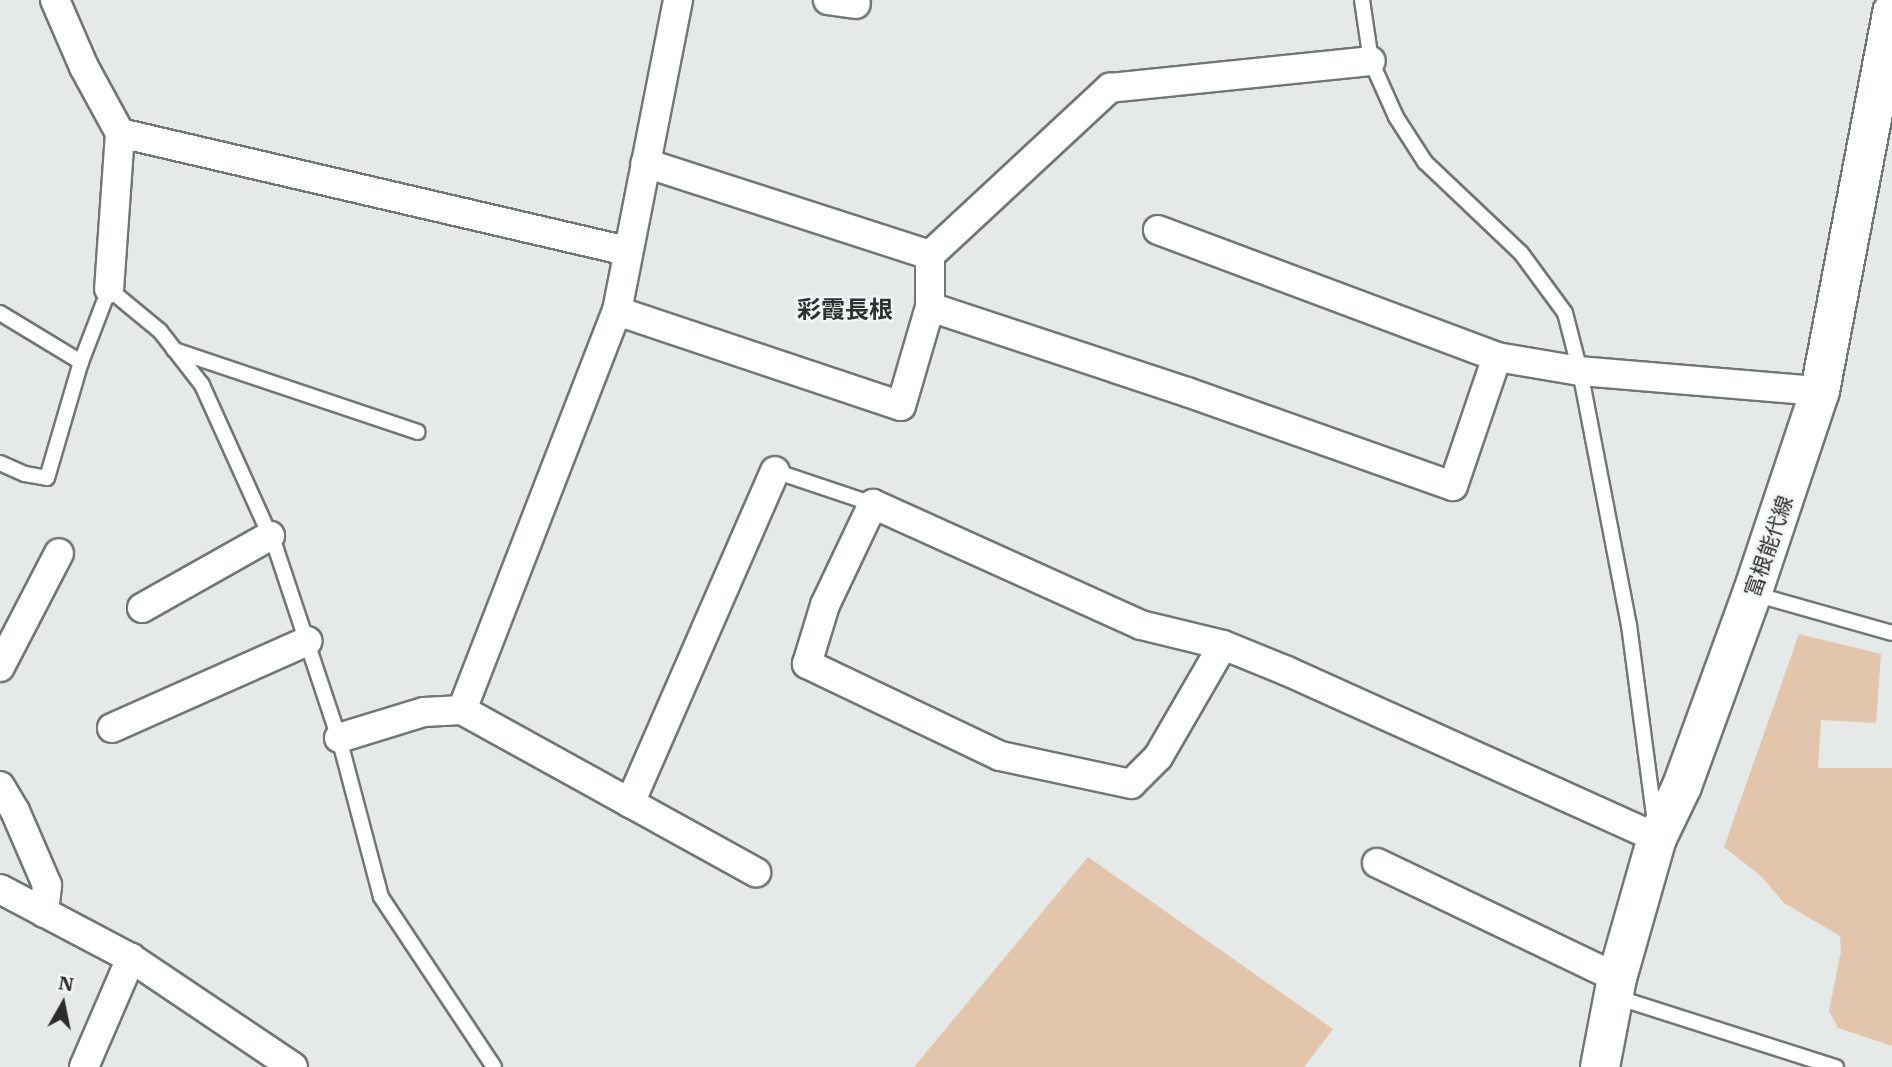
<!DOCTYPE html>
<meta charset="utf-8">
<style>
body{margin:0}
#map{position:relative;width:1892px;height:1067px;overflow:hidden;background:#e5e9e8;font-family:"IBM Plex Serif","Noto Sans JP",serif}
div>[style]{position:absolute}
.green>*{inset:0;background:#e2c5aa}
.roads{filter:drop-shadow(2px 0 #727675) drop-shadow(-2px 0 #727675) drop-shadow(0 2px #727675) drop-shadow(0 -2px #727675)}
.lane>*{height:14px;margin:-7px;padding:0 7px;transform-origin:7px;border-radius:7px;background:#fff}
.street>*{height:28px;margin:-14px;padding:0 14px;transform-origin:14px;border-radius:14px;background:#fff}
.secondary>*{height:38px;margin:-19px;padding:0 19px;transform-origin:19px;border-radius:19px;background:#fff}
span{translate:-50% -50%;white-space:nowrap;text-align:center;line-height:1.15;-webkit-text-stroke:5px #f2f6f6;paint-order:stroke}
.street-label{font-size:21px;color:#2a2b2b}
.quarter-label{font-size:24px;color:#2e3131;font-weight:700}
.north{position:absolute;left:28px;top:969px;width:70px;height:70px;-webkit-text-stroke:5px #f2f6f6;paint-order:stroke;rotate:9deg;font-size:19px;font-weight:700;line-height:28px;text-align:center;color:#2a2b2b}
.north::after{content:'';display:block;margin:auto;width:24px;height:32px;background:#2a2b2b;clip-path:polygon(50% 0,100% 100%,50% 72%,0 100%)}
</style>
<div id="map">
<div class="green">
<div style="clip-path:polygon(1799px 634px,1881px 654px,1876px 723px,1821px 720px,1818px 768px,1892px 768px,1892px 1046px,1838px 1028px,1829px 1011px,1841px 951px,1840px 936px,1784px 903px,1762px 877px,1724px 847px)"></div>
<div style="clip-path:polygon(1088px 857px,1333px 1029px,1304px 1067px,914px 1067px)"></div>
</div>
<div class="roads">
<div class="lane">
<div style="left:1362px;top:0;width:62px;rotate:81.6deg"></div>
<div style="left:1371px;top:61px;width:61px;rotate:65.9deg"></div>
<div style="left:1396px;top:117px;width:54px;rotate:57.2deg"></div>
<div style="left:1425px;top:162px;width:132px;rotate:43.5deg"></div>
<div style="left:1521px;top:253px;width:74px;rotate:53.7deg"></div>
<div style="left:1565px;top:313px;width:60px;rotate:75.5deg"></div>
<div style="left:1580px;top:371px;width:259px;rotate:79.1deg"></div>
<div style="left:1629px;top:625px;width:200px;rotate:82.5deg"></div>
<div style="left:0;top:313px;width:95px;rotate:31.2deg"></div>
<div style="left:174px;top:350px;width:257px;rotate:18.6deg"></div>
<div style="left:0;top:463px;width:27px;rotate:24deg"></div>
<div style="left:25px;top:474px;width:22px;rotate:10deg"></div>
<div style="left:47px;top:478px;width:121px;rotate:-73.7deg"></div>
<div style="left:81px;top:362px;width:78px;rotate:-69deg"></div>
<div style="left:109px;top:289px;width:66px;rotate:39.5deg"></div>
<div style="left:160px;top:331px;width:68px;rotate:52.1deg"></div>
<div style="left:202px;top:385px;width:180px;rotate:65.7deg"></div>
<div style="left:276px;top:549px;width:199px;rotate:71.6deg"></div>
<div style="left:339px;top:738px;width:164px;rotate:75.2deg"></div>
<div style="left:381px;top:897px;width:204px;rotate:56.4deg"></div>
<div style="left:775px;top:471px;width:103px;rotate:18.6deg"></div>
<div style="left:1754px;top:594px;width:143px;rotate:15.8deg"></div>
<div style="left:1616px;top:997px;width:231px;rotate:17.7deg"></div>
</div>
<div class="street">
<div style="left:55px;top:0;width:73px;rotate:66.6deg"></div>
<div style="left:84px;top:67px;width:75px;rotate:61.4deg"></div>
<div style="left:120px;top:133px;width:156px;rotate:94deg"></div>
<div style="left:828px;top:0;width:28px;rotate:8deg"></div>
<div style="left:120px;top:133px;width:521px;rotate:13.1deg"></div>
<div style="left:1158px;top:230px;width:362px;rotate:20.5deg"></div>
<div style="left:930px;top:255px;width:246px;rotate:-42.9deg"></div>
<div style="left:1110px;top:88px;width:262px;rotate:-5.9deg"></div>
<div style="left:930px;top:307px;width:271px;rotate:18.3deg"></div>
<div style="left:1187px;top:392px;width:282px;rotate:19.5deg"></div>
<div style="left:1453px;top:486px;width:136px;rotate:-71.2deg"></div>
<div style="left:1497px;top:357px;width:84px;rotate:9.6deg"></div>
<div style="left:1580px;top:371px;width:241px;rotate:4.8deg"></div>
<div style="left:617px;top:311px;width:299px;rotate:18.5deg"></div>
<div style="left:901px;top:406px;width:103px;rotate:-73.7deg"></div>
<div style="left:930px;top:307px;width:52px;rotate:-90deg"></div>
<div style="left:930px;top:255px;width:299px;rotate:-162.1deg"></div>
<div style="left:142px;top:608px;width:147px;rotate:-29.4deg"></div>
<div style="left:1223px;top:645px;width:129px;rotate:120.1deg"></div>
<div style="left:1158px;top:757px;width:38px;rotate:135deg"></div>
<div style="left:1131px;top:784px;width:134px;rotate:-167.9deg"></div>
<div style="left:1000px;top:756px;width:214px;rotate:-154.5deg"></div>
<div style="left:807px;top:664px;width:62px;rotate:-73deg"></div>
<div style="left:825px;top:605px;width:112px;rotate:-64.6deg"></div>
<div style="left:873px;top:504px;width:294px;rotate:24.3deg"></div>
<div style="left:1141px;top:625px;width:84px;rotate:13.7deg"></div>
<div style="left:1223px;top:645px;width:69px;rotate:22.1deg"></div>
<div style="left:1287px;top:671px;width:406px;rotate:24.3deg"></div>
<div style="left:0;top:667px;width:128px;rotate:-62.6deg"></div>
<div style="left:462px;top:710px;width:428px;rotate:-68.8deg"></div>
<div style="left:617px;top:311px;width:317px;rotate:-78.9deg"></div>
<div style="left:112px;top:728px;width:214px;rotate:-24deg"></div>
<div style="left:339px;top:738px;width:89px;rotate:-17deg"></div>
<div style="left:424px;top:712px;width:38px;rotate:-3deg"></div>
<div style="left:462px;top:710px;width:336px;rotate:28.9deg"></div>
<div style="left:0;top:786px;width:29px;rotate:59deg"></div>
<div style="left:15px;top:811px;width:81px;rotate:66.6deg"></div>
<div style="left:47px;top:885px;width:28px;rotate:96deg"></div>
<div style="left:630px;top:803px;width:362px;rotate:-66.4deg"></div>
<div style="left:1377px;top:863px;width:266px;rotate:25.6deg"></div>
<div style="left:0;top:889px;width:148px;rotate:27.8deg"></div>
<div style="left:131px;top:958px;width:195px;rotate:33.9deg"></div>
<div style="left:84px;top:1067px;width:119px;rotate:-66.7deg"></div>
</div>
<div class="secondary">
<div style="left:1600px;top:1067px;width:91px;rotate:-79.2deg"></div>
<div style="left:1617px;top:978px;width:146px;rotate:-74.1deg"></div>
<div style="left:1657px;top:838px;width:58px;rotate:-64.3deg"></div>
<div style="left:1682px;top:786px;width:204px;rotate:-70deg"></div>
<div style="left:1752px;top:594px;width:214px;rotate:-71.5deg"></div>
<div style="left:1820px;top:391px;width:386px;rotate:-79.2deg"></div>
</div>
</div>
<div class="street-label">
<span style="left:1768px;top:546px;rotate:-71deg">富根能代線</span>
</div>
<div class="quarter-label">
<span style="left:845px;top:310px">彩霞長根</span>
</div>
<div class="north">N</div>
</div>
